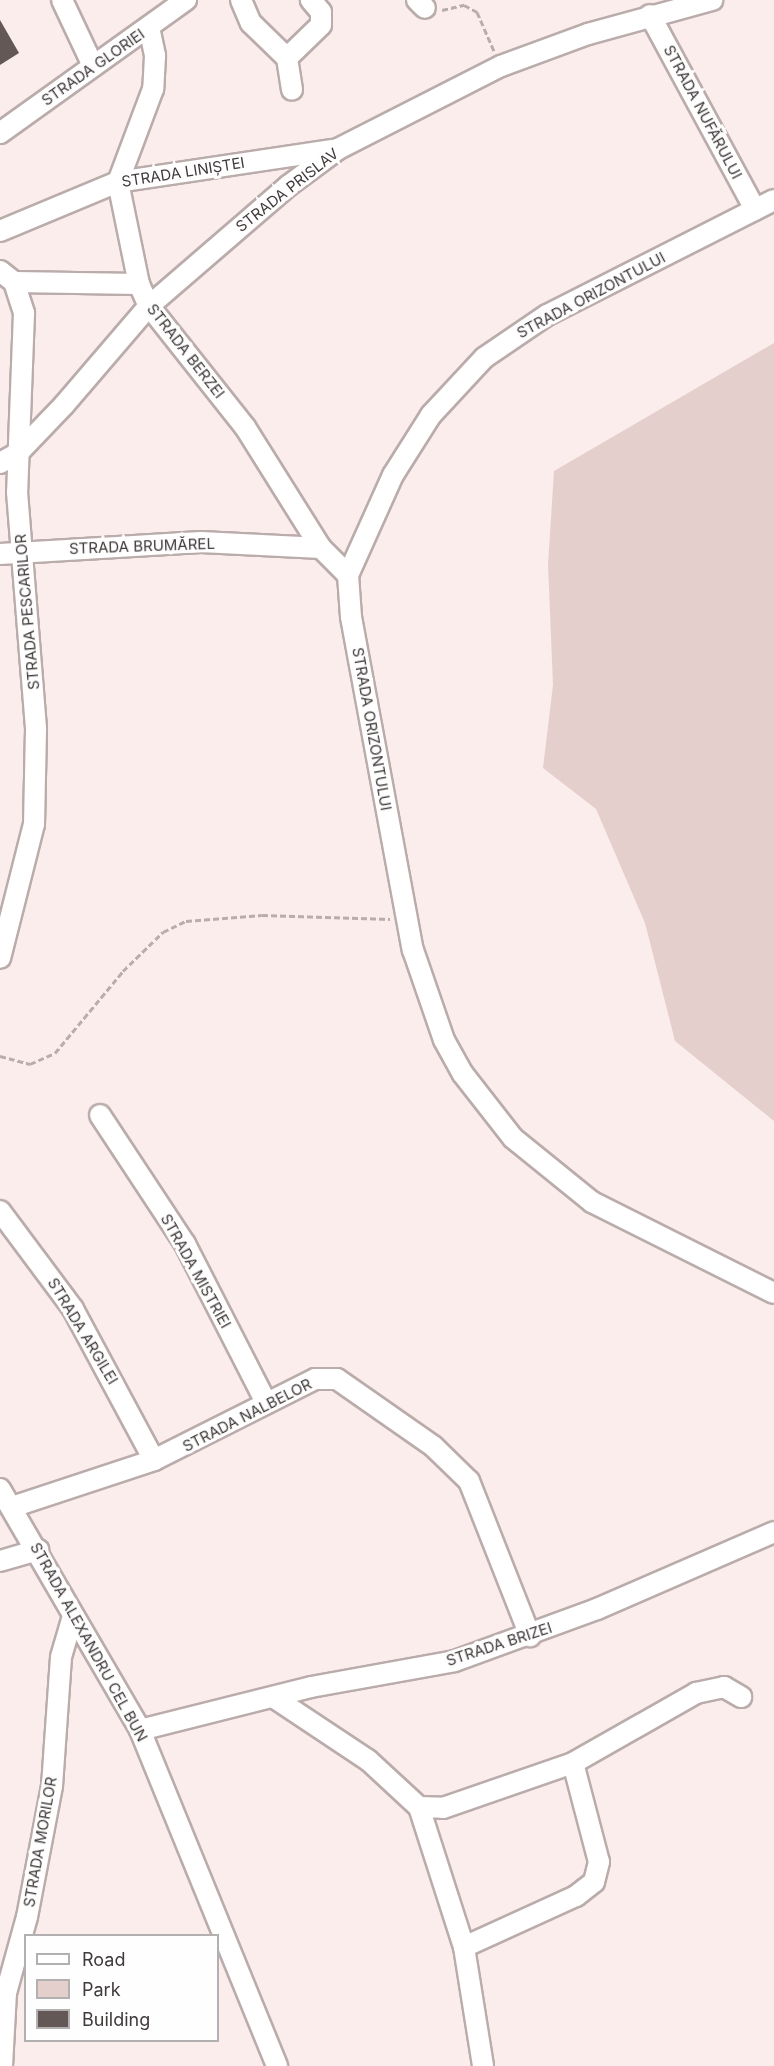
<!DOCTYPE html>
<meta charset="utf-8">
<style>
body{margin:0}
#map{position:relative;width:774px;height:2066px;overflow:hidden;background:#fbedeb;font-family:Inter,sans-serif}
div>[style]{position:absolute}
.green>*{inset:0;background:#e5cfcc}
.building>*{inset:0;background:#645857}
.path>*{height:3px;margin-top:-1.5px;transform-origin:0;background:repeating-linear-gradient(90deg,#b8adab 0 6px,transparent 0 9px)}
.roads{filter:drop-shadow(2px 0 #baacab) drop-shadow(-2px 0 #baacab) drop-shadow(0 2px #baacab) drop-shadow(0 -2px #baacab)}
.minor>*{height:20px;margin:-10px;padding:0 10px;transform-origin:10px;border-radius:10px;background:#fff}
span{translate:-50% -50%;white-space:nowrap;text-align:center;line-height:1.15;-webkit-text-stroke:6px #fefefe;paint-order:stroke}
.street-label{font-size:15px;color:#403a3a}
.legend{position:absolute;left:24px;top:1934px;width:195px;height:108px;box-sizing:border-box;background:#fefefe;border:2px solid #b2b0b0;margin:0;padding:8px 10px;list-style:none;font-size:18px;color:#403a3a}
.legend li{display:flex;align-items:center;gap:12px;height:30px}
.legend b{width:30px;border:2px solid #b2b0b0}
</style>
<div id="map">
<div class="green">
<div style="clip-path:polygon(774px 343px,774px 1121px,675px 1041px,645px 923px,596px 809px,543px 768px,553px 685px,548px 565px,554px 471px)"></div>
</div>
<div class="building">
<div style="clip-path:polygon(0 20px,19px 53px,0 65px)"></div>
</div>
<div class="path">
<div style="left:442px;top:10px;width:23px;rotate:-13deg"></div>
<div style="left:464px;top:5px;width:15px;rotate:28deg"></div>
<div style="left:477px;top:12px;width:43px;rotate:66.4deg"></div>
<div style="left:0;top:1056px;width:31px;rotate:15deg"></div>
<div style="left:30px;top:1064px;width:27px;rotate:-24deg"></div>
<div style="left:55px;top:1053px;width:107px;rotate:-50.3deg"></div>
<div style="left:123px;top:971px;width:56px;rotate:-44.3deg"></div>
<div style="left:163px;top:932px;width:25px;rotate:-26deg"></div>
<div style="left:186px;top:921px;width:76px;rotate:-4.5deg"></div>
<div style="left:262px;top:915px;width:128px;rotate:1.8deg"></div>
</div>
<div class="roads">
<div class="minor">
<div style="left:62px;top:0;width:73px;rotate:64.8deg"></div>
<div style="left:241px;top:0;width:25px;rotate:67deg"></div>
<div style="left:251px;top:23px;width:50px;rotate:44.2deg"></div>
<div style="left:287px;top:58px;width:32px;rotate:81deg"></div>
<div style="left:417px;top:0;width:11px;rotate:45deg"></div>
<div style="left:650px;top:15px;width:221px;rotate:61.6deg"></div>
<div style="left:149px;top:27px;width:30px;rotate:78deg"></div>
<div style="left:155px;top:56px;width:33px;rotate:93deg"></div>
<div style="left:153px;top:89px;width:99px;rotate:110.6deg"></div>
<div style="left:118px;top:182px;width:104px;rotate:78.4deg"></div>
<div style="left:139px;top:284px;width:24px;rotate:66deg"></div>
<div style="left:149px;top:306px;width:154px;rotate:51.6deg"></div>
<div style="left:245px;top:427px;width:143px;rotate:57.9deg"></div>
<div style="left:321px;top:548px;width:38px;rotate:45deg"></div>
<div style="left:287px;top:58px;width:47px;rotate:-44.1deg"></div>
<div style="left:321px;top:25px;width:13px;rotate:-90deg"></div>
<div style="left:321px;top:12px;width:16px;rotate:-130deg"></div>
<div style="left:0;top:133px;width:229px;rotate:-35.6deg"></div>
<div style="left:774px;top:200px;width:254px;rotate:153.1deg"></div>
<div style="left:547px;top:315px;width:76px;rotate:145.7deg"></div>
<div style="left:484px;top:358px;width:78px;rotate:132.9deg"></div>
<div style="left:431px;top:415px;width:71px;rotate:122.3deg"></div>
<div style="left:393px;top:475px;width:110px;rotate:114.2deg"></div>
<div style="left:348px;top:575px;width:42px;rotate:85.9deg"></div>
<div style="left:351px;top:617px;width:339px;rotate:79.5deg"></div>
<div style="left:413px;top:950px;width:95px;rotate:71deg"></div>
<div style="left:444px;top:1040px;width:39px;rotate:61deg"></div>
<div style="left:463px;top:1074px;width:81px;rotate:52deg"></div>
<div style="left:513px;top:1138px;width:102px;rotate:39deg"></div>
<div style="left:592px;top:1202px;width:203px;rotate:26.6deg"></div>
<div style="left:0;top:231px;width:128px;rotate:-22.6deg"></div>
<div style="left:118px;top:182px;width:217px;rotate:-8.5deg"></div>
<div style="left:0;top:271px;width:18px;rotate:38deg"></div>
<div style="left:14px;top:282px;width:33px;rotate:72deg"></div>
<div style="left:24px;top:313px;width:179px;rotate:92.2deg"></div>
<div style="left:17px;top:492px;width:238px;rotate:85.4deg"></div>
<div style="left:36px;top:729px;width:95px;rotate:91.2deg"></div>
<div style="left:34px;top:824px;width:138px;rotate:104.2deg"></div>
<div style="left:14px;top:282px;width:125px;rotate:0.9deg"></div>
<div style="left:0;top:463px;width:21px;rotate:-29deg"></div>
<div style="left:18px;top:453px;width:66px;rotate:-46.2deg"></div>
<div style="left:64px;top:405px;width:130px;rotate:-49.4deg"></div>
<div style="left:149px;top:306px;width:184px;rotate:-40.8deg"></div>
<div style="left:288px;top:186px;width:62px;rotate:-36.5deg"></div>
<div style="left:338px;top:149px;width:183px;rotate:-27deg"></div>
<div style="left:501px;top:66px;width:93px;rotate:-20.2deg"></div>
<div style="left:588px;top:34px;width:129px;rotate:-15.3deg"></div>
<div style="left:0;top:554px;width:201px;rotate:-3.4deg"></div>
<div style="left:201px;top:542px;width:120px;rotate:2.9deg"></div>
<div style="left:100px;top:1115px;width:154px;rotate:56.6deg"></div>
<div style="left:185px;top:1244px;width:178px;rotate:62.9deg"></div>
<div style="left:0;top:1211px;width:122px;rotate:53.3deg"></div>
<div style="left:73px;top:1309px;width:171px;rotate:61.8deg"></div>
<div style="left:0;top:1489px;width:279px;rotate:59.8deg"></div>
<div style="left:140px;top:1730px;width:363px;rotate:67.8deg"></div>
<div style="left:12px;top:1507px;width:150px;rotate:-18.3deg"></div>
<div style="left:154px;top:1460px;width:180px;rotate:-26.7deg"></div>
<div style="left:315px;top:1379px;width:22px"></div>
<div style="left:337px;top:1379px;width:117px;rotate:34.9deg"></div>
<div style="left:433px;top:1446px;width:50px;rotate:44.2deg"></div>
<div style="left:469px;top:1481px;width:167px;rotate:68.5deg"></div>
<div style="left:0;top:1561px;width:40px;rotate:-16deg"></div>
<div style="left:273px;top:1697px;width:114px;rotate:33.6deg"></div>
<div style="left:368px;top:1760px;width:69px;rotate:42.7deg"></div>
<div style="left:419px;top:1807px;width:24px;rotate:2deg"></div>
<div style="left:443px;top:1808px;width:138px;rotate:-19.1deg"></div>
<div style="left:573px;top:1763px;width:142px;rotate:-29.6deg"></div>
<div style="left:696px;top:1693px;width:29px;rotate:-12deg"></div>
<div style="left:724px;top:1687px;width:20px;rotate:30deg"></div>
<div style="left:140px;top:1730px;width:176px;rotate:-14.1deg"></div>
<div style="left:311px;top:1687px;width:146px;rotate:-10.2deg"></div>
<div style="left:455px;top:1661px;width:151px;rotate:-20.1deg"></div>
<div style="left:597px;top:1609px;width:193px;rotate:-23.5deg"></div>
<div style="left:419px;top:1807px;width:147px;rotate:72.2deg"></div>
<div style="left:464px;top:1947px;width:121px;rotate:80.9deg"></div>
<div style="left:464px;top:1947px;width:123px;rotate:-24.5deg"></div>
<div style="left:576px;top:1896px;width:23px;rotate:-38deg"></div>
<div style="left:594px;top:1882px;width:21px;rotate:-76deg"></div>
<div style="left:599px;top:1862px;width:102px;rotate:-104.7deg"></div>
<div style="left:2px;top:2066px;width:73px;rotate:-86.9deg"></div>
<div style="left:6px;top:1993px;width:79px;rotate:-74.6deg"></div>
<div style="left:27px;top:1917px;width:133px;rotate:-79.2deg"></div>
<div style="left:52px;top:1786px;width:129px;rotate:-86deg"></div>
<div style="left:61px;top:1657px;width:43px;rotate:-73.7deg"></div>
</div>
</div>
<div class="street-label">
<span style="left:93px;top:67px;rotate:-35deg">STRADA GLORIEI</span>
<span style="left:703px;top:112px;rotate:62deg">STRADA NUFĂRULUI</span>
<span style="left:183px;top:172px;rotate:-9deg">STRADA LINIȘTEI</span>
<span style="left:287px;top:190px;rotate:-38deg">STRADA PRISLAV</span>
<span style="left:591px;top:295px;rotate:-28deg">STRADA ORIZONTULUI</span>
<span style="left:186px;top:351px;rotate:52deg">STRADA BERZEI</span>
<span style="left:142px;top:546px;rotate:-2deg">STRADA BRUMĂREL</span>
<span style="left:27px;top:612px;rotate:-95deg">STRADA PESCARILOR</span>
<span style="left:372px;top:729px;rotate:80deg">STRADA ORIZONTULUI</span>
<span style="left:196px;top:1271px;rotate:61deg">STRADA MISTRIEI</span>
<span style="left:83px;top:1331px;rotate:59deg">STRADA ARGILEI</span>
<span style="left:247px;top:1415px;rotate:-27deg">STRADA NALBELOR</span>
<span style="left:89px;top:1642px;rotate:61deg">STRADA ALEXANDRU CEL BUN</span>
<span style="left:499px;top:1644px;rotate:-18deg">STRADA BRIZEI</span>
<span style="left:40px;top:1842px;rotate:-80deg">STRADA MORILOR</span>
</div>
<ul class="legend">
<li><b style="height:8px;background:#fff"></b>Road</li>
<li><b style="height:16px;background:#e5cfcc"></b>Park</li>
<li><b style="height:16px;background:#645857"></b>Building</li>
</ul>
</div>
